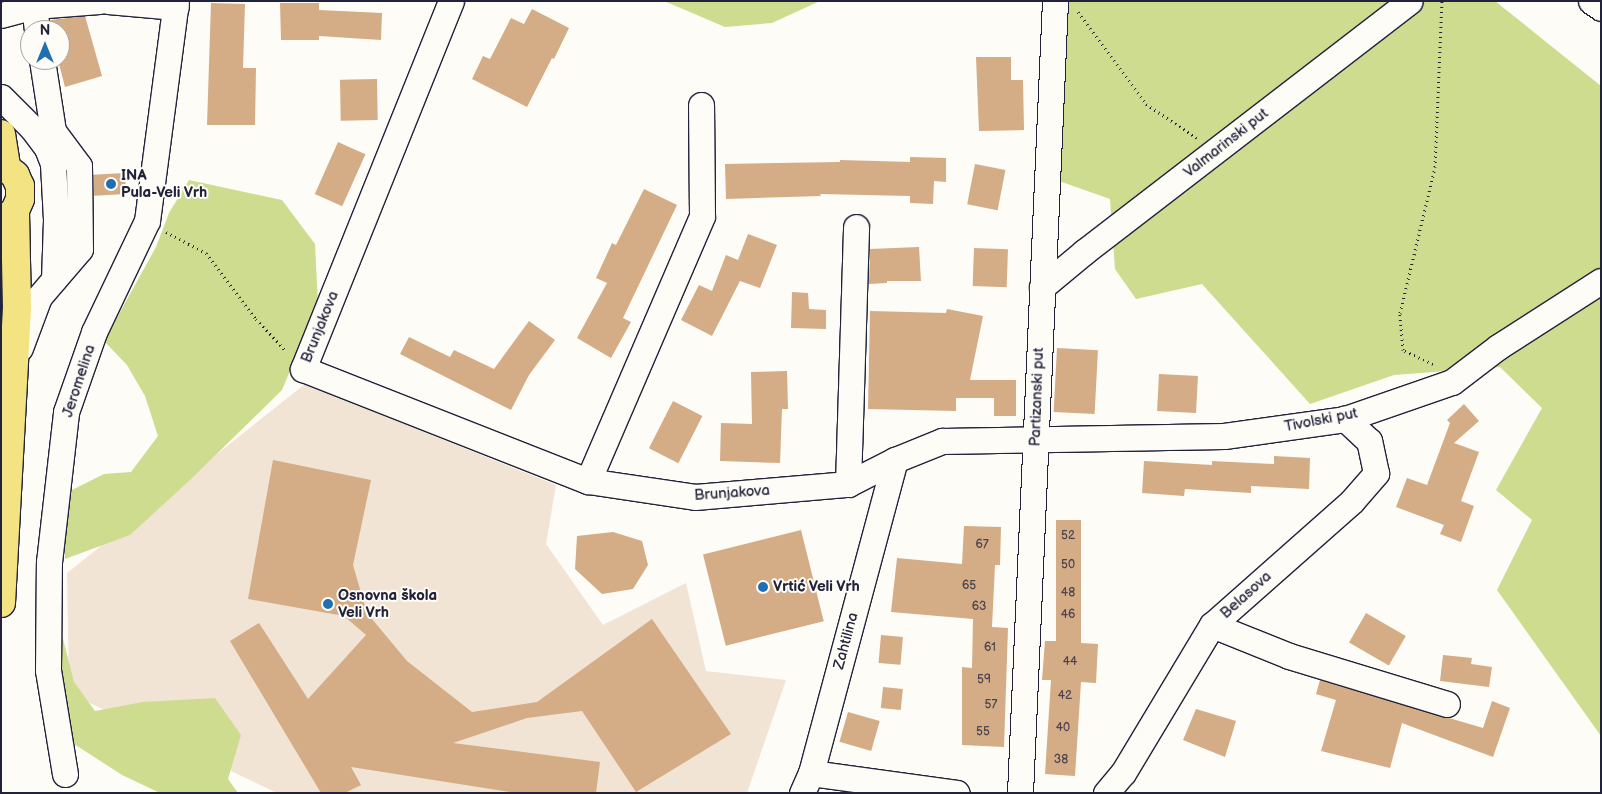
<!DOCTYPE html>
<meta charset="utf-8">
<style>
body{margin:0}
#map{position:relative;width:1602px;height:794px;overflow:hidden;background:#fdfcf7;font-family:"Balsamiq Sans",sans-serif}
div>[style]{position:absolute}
.built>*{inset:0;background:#f1e4d5}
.green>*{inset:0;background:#cedc8f}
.building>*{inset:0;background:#d4ac86;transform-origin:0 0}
.path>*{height:3px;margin-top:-1.5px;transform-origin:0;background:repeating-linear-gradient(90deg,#22223b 0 1px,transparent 0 5px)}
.roads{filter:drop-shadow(1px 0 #22223b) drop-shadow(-1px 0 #22223b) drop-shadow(0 1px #22223b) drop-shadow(0 -1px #22223b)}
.minor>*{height:25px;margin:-12.5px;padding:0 12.5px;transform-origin:12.5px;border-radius:12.5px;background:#fdfcf7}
.major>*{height:28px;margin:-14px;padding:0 14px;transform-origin:14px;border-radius:14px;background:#f4e382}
.dots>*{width:14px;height:14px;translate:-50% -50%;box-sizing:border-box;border:2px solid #fdfcf7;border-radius:50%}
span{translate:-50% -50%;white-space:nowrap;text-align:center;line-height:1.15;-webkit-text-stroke:4px #fdfcf7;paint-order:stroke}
.number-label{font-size:12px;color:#4e444e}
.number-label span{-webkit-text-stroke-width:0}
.street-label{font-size:15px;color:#22223b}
.poi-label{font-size:15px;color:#22223b;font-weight:700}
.left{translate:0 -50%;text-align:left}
.frame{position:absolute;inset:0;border:2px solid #22223b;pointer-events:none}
.north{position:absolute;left:20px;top:20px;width:50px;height:50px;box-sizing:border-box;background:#fdfcf7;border:1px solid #a5a5ac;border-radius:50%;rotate:0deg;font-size:14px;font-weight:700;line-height:20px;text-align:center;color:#22223b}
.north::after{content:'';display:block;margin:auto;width:18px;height:22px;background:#1f6fb2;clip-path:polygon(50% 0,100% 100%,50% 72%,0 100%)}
</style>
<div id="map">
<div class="built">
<div style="clip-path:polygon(305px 384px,556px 485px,546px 544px,603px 625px,686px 583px,706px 671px,786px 680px,747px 793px,277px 793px,69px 693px,67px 573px)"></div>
</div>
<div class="green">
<div style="clip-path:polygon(664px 1px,820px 1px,772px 23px,725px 27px)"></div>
<div style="clip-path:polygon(1067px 1px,1495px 1px,1601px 86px,1601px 736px,1497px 590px,1532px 520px,1496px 490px,1542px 408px,1500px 367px,1394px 375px,1310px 404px,1202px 284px,1136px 299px,1115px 269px,1110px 199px,1059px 181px)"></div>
<div style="clip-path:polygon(189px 180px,282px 200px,315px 244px,318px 304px,282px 390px,190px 480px,130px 535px,65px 559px,63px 532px,72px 490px,104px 474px,131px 472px,158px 436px,145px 396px,127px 365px,104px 341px,156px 247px,169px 213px)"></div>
<div style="clip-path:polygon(62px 635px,74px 682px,95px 711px,143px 702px,215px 698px,241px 735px,228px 779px,238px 793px,160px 793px,122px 775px,71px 742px,60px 691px)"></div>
</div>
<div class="building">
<div style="clip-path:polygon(211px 3px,245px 4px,243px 68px,256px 68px,255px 125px,207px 125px)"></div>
<div style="clip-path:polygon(280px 3px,319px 3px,319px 10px,382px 13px,381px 40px,319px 36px,319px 40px,281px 40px)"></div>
<div style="clip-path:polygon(532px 9px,569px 28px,554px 59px,552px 58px,527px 107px,472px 79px,483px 56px,490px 59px,511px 18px,524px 24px)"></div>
<div style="clip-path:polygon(85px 16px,102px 76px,65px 87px,58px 60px,60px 60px,60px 30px,51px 30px,50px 20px)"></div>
<div style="clip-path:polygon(976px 57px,1011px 57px,1011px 80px,1023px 80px,1024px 130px,979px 131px)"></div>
<div style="left:377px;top:79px;width:41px;height:37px;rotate:89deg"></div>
<div style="left:338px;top:142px;width:30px;height:57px;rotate:24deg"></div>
<div style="clip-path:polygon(910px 157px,946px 158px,946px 182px,934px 181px,933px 204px,910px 203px,910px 196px,820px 194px,821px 196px,726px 199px,725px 164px,840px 162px,840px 160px,910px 162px)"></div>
<div style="left:975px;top:164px;width:31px;height:41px;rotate:11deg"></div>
<div style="left:125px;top:173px;width:21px;height:32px;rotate:87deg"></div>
<div style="clip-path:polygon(644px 189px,677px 205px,623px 318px,631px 322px,611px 358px,577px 338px,607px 283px,596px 278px,612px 243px,616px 245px)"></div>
<div style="clip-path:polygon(748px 234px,777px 245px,760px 288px,740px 281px,712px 336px,681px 320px,699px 285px,712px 291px,726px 255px,738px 260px)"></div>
<div style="clip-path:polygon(919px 247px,921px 281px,887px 281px,887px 283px,869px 284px,870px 249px)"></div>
<div style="left:974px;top:248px;width:34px;height:38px;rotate:2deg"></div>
<div style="clip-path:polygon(792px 292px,808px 293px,809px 309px,826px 310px,826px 329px,791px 328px)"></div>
<div style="clip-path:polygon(947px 309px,983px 316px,970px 380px,1016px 380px,1016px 416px,994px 416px,994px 398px,956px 398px,956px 411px,868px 409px,870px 311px,946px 313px)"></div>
<div style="clip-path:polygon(529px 321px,555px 340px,529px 375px,511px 410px,400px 354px,409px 337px,450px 357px,454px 350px,494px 369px)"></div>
<div style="left:1057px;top:348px;width:41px;height:64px;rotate:3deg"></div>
<div style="clip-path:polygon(787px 371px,788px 409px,782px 409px,780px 463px,720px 461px,721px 423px,752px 424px,751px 372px)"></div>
<div style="left:1159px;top:374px;width:39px;height:37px;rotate:3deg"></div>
<div style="left:673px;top:401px;width:33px;height:53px;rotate:27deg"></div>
<div style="clip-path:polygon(1464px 404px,1479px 421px,1454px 443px,1479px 452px,1461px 501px,1474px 506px,1461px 542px,1440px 534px,1444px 525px,1396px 507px,1407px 478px,1427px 485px,1450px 423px,1447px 420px)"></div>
<div style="clip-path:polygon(1274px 456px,1310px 458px,1309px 489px,1251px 486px,1251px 493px,1185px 489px,1184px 496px,1142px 493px,1144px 461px,1212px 465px,1212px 461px,1274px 464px)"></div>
<div style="clip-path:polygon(273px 460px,371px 480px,353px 565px,367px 613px,407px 661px,472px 712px,537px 702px,652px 619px,731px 734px,636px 792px,582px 711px,527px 718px,453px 743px,600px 762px,596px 793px,517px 793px,351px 767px,361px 785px,345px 793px,321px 793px,230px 641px,259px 623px,308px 699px,366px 635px,344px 616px,248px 599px)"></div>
<div style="clip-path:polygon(1056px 520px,1081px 520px,1081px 643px,1098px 644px,1096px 683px,1081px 682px,1075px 776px,1045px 774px,1051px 680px,1042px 680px,1045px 641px,1056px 641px)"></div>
<div style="clip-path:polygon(964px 526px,1001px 527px,1000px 565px,995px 565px,992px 627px,1008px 628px,1004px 747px,962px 745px,962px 667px,972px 668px,973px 619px,891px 612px,897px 558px,962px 564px)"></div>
<div style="left:801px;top:530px;width:94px;height:101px;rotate:76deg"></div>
<div style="clip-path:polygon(613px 532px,642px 541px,648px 565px,633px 589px,602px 594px,575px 569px,577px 536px)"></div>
<div style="left:1366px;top:613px;width:46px;height:34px;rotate:30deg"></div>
<div style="left:881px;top:635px;width:22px;height:28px;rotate:5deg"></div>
<div style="clip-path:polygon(1443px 655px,1472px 658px,1471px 664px,1492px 667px,1489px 687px,1440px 681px)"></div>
<div style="clip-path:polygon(1320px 680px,1483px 728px,1492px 701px,1510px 708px,1493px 757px,1402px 723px,1390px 768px,1321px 751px,1336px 700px,1316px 694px)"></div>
<div style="left:883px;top:687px;width:20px;height:21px;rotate:6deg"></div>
<div style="clip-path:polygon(1196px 709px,1236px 721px,1225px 757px,1183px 740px)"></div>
<div style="left:848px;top:712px;width:33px;height:31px;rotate:16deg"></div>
</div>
<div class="path">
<div style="left:1078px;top:12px;width:114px;rotate:53.5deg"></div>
<div style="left:1146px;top:104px;width:61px;rotate:33.7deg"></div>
<div style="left:166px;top:232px;width:45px;rotate:27.7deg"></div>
<div style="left:206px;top:253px;width:83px;rotate:52.9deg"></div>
<div style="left:256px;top:319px;width:45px;rotate:46.8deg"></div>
<div style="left:1433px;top:364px;width:33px;rotate:-155deg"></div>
<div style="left:1403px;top:350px;width:37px;rotate:-95deg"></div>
<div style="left:1400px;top:313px;width:150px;rotate:-76.5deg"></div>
<div style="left:1435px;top:167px;width:166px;rotate:-87.6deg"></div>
</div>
<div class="roads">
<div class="minor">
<div style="left:108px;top:1px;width:68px;rotate:5deg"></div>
<div style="left:451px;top:1px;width:397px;rotate:111.9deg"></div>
<div style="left:303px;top:369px;width:306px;rotate:21.5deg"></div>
<div style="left:588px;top:481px;width:108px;rotate:8.5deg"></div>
<div style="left:695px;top:497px;width:154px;rotate:-4.9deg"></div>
<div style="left:848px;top:484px;width:53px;rotate:-27.1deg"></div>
<div style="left:895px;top:460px;width:51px;rotate:-22deg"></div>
<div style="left:942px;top:441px;width:282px;rotate:-1deg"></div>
<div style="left:1224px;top:436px;width:122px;rotate:-8deg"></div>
<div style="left:1345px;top:419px;width:113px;rotate:-19.1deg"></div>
<div style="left:1452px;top:382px;width:58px;rotate:-37.3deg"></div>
<div style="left:1498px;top:347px;width:122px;rotate:-32.7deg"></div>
<div style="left:1591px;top:1px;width:12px;rotate:35deg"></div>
<div style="left:34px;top:6px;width:24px;rotate:83deg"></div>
<div style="left:1px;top:15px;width:34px;rotate:-15deg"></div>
<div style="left:34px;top:6px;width:65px;rotate:-4.4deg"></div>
<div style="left:1px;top:97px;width:44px;rotate:45deg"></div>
<div style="left:32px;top:128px;width:25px;rotate:53deg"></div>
<div style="left:53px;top:131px;width:18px;rotate:109deg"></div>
<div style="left:47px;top:148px;width:17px;rotate:69deg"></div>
<div style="left:53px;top:164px;width:56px;rotate:86.9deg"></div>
<div style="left:56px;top:220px;width:59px;rotate:91.9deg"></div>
<div style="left:1042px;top:287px;width:55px;rotate:-39.8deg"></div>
<div style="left:1084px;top:252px;width:411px;rotate:-37.6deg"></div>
<div style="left:20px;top:348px;width:54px;rotate:-69.6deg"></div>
<div style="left:39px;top:297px;width:63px;rotate:-49.5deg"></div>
<div style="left:80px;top:249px;width:83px;rotate:-90.7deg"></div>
<div style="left:79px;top:166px;width:44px;rotate:-126.6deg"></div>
<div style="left:53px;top:131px;width:72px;rotate:-98.8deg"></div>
<div style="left:588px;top:481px;width:288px;rotate:-66.7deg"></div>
<div style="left:702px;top:216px;width:111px;rotate:-90.5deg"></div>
<div style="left:848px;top:484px;width:257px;rotate:-88.2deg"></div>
<div style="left:1212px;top:625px;width:83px;rotate:21.9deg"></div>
<div style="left:1289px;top:656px;width:165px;rotate:16.9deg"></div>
<div style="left:811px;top:773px;width:147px;rotate:7.8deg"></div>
<div style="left:65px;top:774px;width:105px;rotate:-99.3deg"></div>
<div style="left:48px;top:670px;width:108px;rotate:-89.5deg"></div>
<div style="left:49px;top:562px;width:151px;rotate:-83.5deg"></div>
<div style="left:66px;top:412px;width:85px;rotate:-70.7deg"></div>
<div style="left:94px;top:332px;width:123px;rotate:-64.5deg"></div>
<div style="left:147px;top:221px;width:222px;rotate:-82.5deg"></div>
<div style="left:802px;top:793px;width:22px;rotate:-66deg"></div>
<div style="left:811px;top:773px;width:324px;rotate:-75deg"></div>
<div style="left:1020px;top:793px;width:793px;rotate:-87.47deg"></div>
<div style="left:1106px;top:793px;width:26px;rotate:-50deg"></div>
<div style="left:1123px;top:773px;width:173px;rotate:-59deg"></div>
<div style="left:1212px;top:625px;width:187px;rotate:-41.5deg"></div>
<div style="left:1352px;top:501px;width:37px;rotate:-49deg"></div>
<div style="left:1376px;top:473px;width:33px;rotate:-102deg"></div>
<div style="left:1369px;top:441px;width:33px;rotate:-137deg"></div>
</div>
<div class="major">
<div style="left:1px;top:134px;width:32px;rotate:81deg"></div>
<div style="left:1px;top:164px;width:18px;rotate:38deg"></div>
<div style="left:15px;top:175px;width:12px;rotate:66deg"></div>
<div style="left:20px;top:186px;width:13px;rotate:90deg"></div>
<div style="left:20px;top:199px;width:13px;rotate:113deg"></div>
<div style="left:15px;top:211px;width:17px;rotate:144deg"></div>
<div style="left:1px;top:603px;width:295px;rotate:-86.9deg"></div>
<div style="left:17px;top:308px;width:97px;rotate:-91.2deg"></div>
</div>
</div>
<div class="dots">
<div style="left:111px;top:184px;background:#1f6fb2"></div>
<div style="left:763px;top:587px;background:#1f6fb2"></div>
<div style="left:328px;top:604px;background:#1f6fb2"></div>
</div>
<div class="number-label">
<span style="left:1068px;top:536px">52</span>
<span style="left:982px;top:545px">67</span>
<span style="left:1068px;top:565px">50</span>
<span style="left:969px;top:586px">65</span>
<span style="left:1068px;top:593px">48</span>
<span style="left:979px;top:607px">63</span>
<span style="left:1068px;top:615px">46</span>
<span style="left:990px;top:648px">61</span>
<span style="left:1070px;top:662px">44</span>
<span style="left:984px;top:680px">59</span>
<span style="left:1065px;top:696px">42</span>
<span style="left:991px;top:705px">57</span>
<span style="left:1063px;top:728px">40</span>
<span style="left:983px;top:732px">55</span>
<span style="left:1061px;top:760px">38</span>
</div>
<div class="street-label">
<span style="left:1226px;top:143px;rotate:-38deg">Valmarinski put</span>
<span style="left:320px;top:327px;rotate:-68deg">Brunjakova</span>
<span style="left:79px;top:381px;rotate:-72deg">Jeromelina</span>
<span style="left:1037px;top:397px;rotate:-88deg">Partizanski put</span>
<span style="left:1321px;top:420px;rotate:-11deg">Tivolski put</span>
<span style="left:732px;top:493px;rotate:-4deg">Brunjakova</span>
<span style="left:1246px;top:595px;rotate:-42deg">Belasova</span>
<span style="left:846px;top:641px;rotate:-75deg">Zahtilina</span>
</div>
<div class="poi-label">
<span class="left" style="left:121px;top:184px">INA<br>Pula-Veli Vrh</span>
<span class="left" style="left:773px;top:587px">Vrtić Veli Vrh</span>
<span class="left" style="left:338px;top:604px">Osnovna škola<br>Veli Vrh</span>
</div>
<div class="frame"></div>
<div class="north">N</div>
</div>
